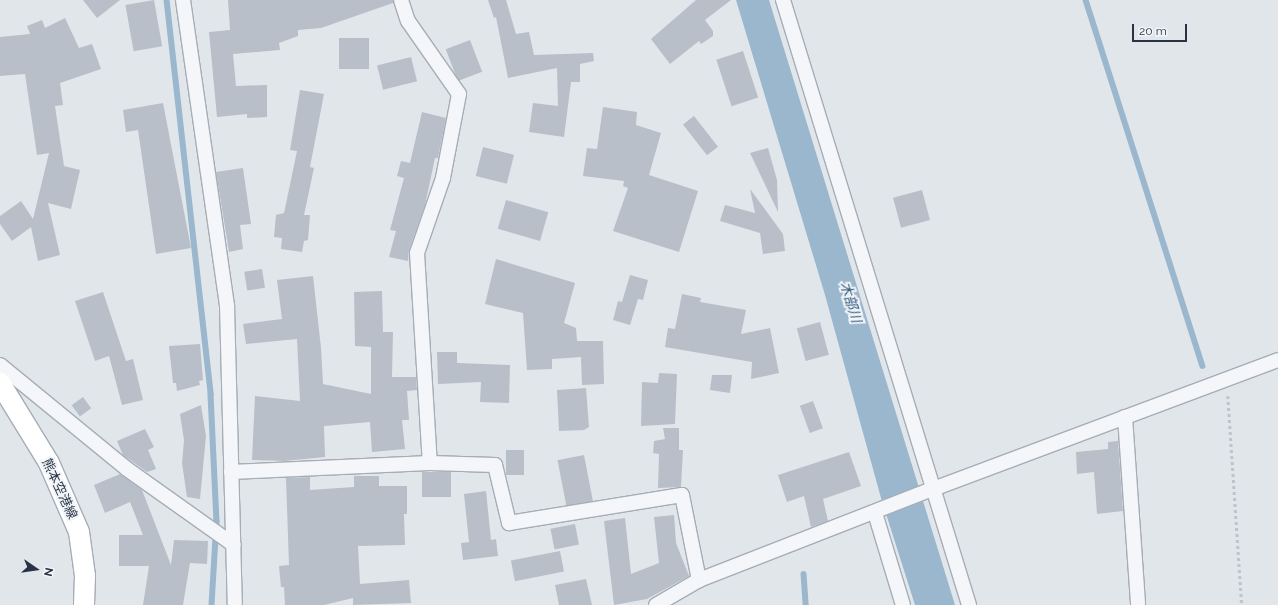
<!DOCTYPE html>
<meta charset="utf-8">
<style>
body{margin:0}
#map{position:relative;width:1278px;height:605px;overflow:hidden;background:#e1e6eb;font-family:Raleway,"Noto Sans JP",sans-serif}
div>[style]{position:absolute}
.water>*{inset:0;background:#9ab7cd}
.stream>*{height:5.5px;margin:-2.75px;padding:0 2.75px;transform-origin:2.75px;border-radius:2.75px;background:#9ab7cd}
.building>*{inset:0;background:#b8bfc9;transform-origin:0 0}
.path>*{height:2.5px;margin-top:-1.25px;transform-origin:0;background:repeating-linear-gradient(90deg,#bfc4ca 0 3px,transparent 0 6px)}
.roads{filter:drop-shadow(1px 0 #a6adb6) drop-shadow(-1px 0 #a6adb6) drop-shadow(0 1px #a6adb6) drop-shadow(0 -1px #a6adb6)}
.street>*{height:14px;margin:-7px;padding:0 7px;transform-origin:7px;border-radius:7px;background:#f4f6f9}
.secondary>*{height:20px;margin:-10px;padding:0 10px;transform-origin:10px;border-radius:10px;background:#fff}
span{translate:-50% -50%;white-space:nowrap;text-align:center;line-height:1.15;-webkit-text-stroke:4px #f1f4f8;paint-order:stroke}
.street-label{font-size:13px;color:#283444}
.water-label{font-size:14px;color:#2f577a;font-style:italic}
.north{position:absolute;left:16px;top:549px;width:40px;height:40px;-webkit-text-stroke:3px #f1f4f8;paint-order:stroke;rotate:103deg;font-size:11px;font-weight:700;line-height:16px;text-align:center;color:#283444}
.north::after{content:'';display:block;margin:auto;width:14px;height:18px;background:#283444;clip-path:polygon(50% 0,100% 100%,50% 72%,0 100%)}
.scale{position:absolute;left:1132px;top:24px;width:55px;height:18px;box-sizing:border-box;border:2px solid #283444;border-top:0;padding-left:5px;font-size:12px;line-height:14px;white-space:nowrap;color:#283444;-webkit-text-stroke:3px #f1f4f8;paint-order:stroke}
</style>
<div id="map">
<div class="water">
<div style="clip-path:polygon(736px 0,769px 0,955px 605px,915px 605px,881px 498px,825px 295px)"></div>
</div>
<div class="stream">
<div style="left:167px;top:0;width:397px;rotate:83.6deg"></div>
<div style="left:211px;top:395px;width:126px;rotate:87.3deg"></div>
<div style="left:217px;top:521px;width:84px;rotate:93.4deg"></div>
<div style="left:1086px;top:0;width:384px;rotate:72.3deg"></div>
<div style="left:804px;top:574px;width:31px;rotate:86deg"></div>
</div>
<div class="building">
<div style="clip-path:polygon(83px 0,120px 0,97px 18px)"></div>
<div style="left:154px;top:0;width:47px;height:29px;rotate:80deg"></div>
<div style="clip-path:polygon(228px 0,393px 0,393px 3px,321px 28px,298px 30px,298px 36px,279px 43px,280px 50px,233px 54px,236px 86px,267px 85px,267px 117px,247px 118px,247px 114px,217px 117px,209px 32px,230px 30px)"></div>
<div style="clip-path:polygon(488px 0,506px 0,516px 34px,529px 32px,534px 55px,593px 53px,594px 61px,580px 64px,580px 82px,571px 82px,564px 137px,529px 132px,533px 103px,558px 106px,557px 68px,508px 78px,496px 17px,494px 18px)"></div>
<div style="clip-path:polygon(696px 0,731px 0,705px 20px,713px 31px,713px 36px,701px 44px,699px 41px,670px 64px,651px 39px)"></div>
<div style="clip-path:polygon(65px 18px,79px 48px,92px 44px,101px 69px,60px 83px,63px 105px,55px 106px,64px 166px,80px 170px,71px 209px,48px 203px,60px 255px,38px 261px,31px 227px,12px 241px,0 224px,0 216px,21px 201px,33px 219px,49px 153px,37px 155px,25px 74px,0 76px,0 37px,30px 34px,27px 26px,42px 20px,45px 28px)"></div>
<div style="left:369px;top:38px;width:31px;height:30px;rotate:90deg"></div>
<div style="left:470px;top:40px;width:34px;height:26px;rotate:69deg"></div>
<div style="left:743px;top:51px;width:49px;height:28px;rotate:72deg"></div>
<div style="left:411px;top:57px;width:25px;height:35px;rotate:76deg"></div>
<div style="clip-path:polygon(300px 90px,324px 94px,310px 167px,314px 168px,304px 215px,310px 215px,308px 240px,304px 241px,302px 252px,281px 249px,282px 238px,274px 237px,276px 215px,284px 213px,297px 151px,290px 150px)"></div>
<div style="clip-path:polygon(163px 103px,191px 248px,156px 254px,138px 130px,126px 132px,123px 110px)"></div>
<div style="clip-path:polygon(603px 107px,637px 112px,636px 125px,661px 133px,649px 175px,698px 191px,679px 252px,613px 231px,628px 188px,623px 186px,624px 181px,583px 176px,587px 148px,597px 149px)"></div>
<div style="clip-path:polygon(422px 112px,446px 118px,438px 158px,435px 158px,425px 205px,409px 250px,408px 261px,389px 257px,396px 231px,390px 230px,404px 178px,397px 176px,401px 161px,410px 163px)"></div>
<div style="left:694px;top:116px;width:39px;height:14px;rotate:52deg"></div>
<div style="left:483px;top:147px;width:32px;height:30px;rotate:14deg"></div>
<div style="clip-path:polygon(768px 148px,777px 180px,778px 212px,750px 153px)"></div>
<div style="clip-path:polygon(243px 168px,251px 224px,240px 225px,243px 249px,229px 252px,216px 172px)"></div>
<div style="clip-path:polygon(750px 189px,783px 234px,785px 251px,763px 254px,760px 233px,720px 221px,725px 205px,755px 213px)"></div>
<div style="left:922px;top:190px;width:31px;height:30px;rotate:75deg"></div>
<div style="left:506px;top:200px;width:44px;height:30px;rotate:16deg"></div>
<div style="clip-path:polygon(496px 259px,575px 283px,564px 323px,576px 328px,577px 341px,603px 341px,604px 384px,582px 385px,581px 357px,552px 359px,552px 369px,527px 370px,523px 313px,485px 304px)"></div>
<div style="left:262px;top:269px;width:19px;height:18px;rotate:81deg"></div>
<div style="clip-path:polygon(630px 275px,648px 280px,643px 300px,638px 299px,630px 325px,613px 320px,618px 301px,622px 302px)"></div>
<div style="clip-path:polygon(313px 276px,321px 348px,323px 384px,371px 394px,371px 347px,355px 346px,354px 292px,382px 291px,383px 332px,393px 332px,392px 377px,416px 377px,417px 390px,407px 391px,409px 420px,402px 420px,405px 449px,372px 452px,370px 422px,324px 426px,325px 457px,285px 461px,252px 460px,255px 396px,300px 401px,297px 339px,246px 344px,243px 324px,282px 319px,277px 280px)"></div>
<div style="clip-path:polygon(103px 292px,126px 361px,133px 359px,143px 400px,122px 405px,109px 356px,95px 361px,75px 301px)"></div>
<div style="clip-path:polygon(682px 294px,701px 298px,700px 302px,746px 310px,741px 334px,770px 328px,779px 373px,751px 379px,752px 362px,665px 347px,668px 328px,675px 329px)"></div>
<div style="left:820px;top:322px;width:34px;height:24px;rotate:75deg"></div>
<div style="clip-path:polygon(200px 344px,203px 380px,199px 381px,200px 385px,177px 391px,176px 383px,173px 383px,169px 346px)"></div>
<div style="clip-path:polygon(437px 352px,457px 352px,457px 363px,510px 365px,509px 403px,480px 402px,481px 382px,438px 384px)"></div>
<div style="clip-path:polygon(659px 373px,677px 374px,675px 424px,641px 426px,642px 382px,658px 383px)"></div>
<div style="clip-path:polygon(712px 375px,732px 375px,730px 393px,710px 390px)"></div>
<div style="clip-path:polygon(586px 388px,589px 427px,584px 430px,559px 431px,557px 390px)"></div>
<div style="left:83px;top:397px;width:14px;height:14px;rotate:54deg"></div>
<div style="left:813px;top:401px;width:29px;height:14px;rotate:70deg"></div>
<div style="clip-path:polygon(201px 405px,206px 436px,200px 499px,187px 497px,182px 463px,184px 440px,180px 414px)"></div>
<div style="clip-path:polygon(663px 428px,679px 428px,679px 450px,683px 450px,681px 487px,658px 488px,659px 454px,653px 453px,654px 441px,665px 439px)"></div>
<div style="clip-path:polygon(145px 429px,154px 447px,148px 450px,156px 469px,147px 472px,123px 455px,117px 441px)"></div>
<div style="clip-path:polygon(1118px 441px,1123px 511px,1097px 514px,1094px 472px,1077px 474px,1076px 452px,1108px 449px,1108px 442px)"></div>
<div style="left:506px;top:450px;width:18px;height:25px"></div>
<div style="clip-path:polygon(849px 452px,861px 486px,823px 499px,828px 521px,811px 527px,804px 496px,787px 502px,778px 475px)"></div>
<div style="left:584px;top:455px;width:47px;height:27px;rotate:79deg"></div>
<div style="left:422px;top:472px;width:29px;height:25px"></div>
<div style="clip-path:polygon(120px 474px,142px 490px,171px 565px,174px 540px,208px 541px,207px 564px,190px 563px,183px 605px,143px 605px,149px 566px,119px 566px,119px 535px,143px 535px,130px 502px,105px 513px,94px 485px)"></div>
<div style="clip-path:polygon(354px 476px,379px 476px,379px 486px,407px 486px,407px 514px,404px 514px,405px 545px,358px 546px,360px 584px,409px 580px,411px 603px,353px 605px,353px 598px,324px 605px,285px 605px,284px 587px,281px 587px,279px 566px,289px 565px,286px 478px,310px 477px,310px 490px,354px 487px)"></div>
<div style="clip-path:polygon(486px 491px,491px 540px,496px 539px,498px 556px,463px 560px,461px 543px,469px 542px,464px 494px)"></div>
<div style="clip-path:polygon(674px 515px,676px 543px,689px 576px,647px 599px,614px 605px,604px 521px,625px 518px,631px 574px,659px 563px,654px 517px)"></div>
<div style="left:575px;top:524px;width:21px;height:25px;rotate:79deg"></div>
<div style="left:560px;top:551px;width:21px;height:50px;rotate:79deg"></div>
<div style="clip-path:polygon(586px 579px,592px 605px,559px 605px,555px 585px)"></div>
</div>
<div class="path">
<div style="left:1228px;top:396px;width:209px;rotate:86.2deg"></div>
</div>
<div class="roads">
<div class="street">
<div style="left:183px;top:0;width:309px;rotate:81.8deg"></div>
<div style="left:227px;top:306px;width:299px;rotate:88.5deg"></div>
<div style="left:401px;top:0;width:22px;rotate:72deg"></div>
<div style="left:408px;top:21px;width:89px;rotate:55.1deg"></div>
<div style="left:459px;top:94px;width:86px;rotate:100.8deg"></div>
<div style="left:443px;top:178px;width:79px;rotate:109.1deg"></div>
<div style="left:417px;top:253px;width:210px;rotate:86.5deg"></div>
<div style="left:783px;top:0;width:633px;rotate:72.91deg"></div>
<div style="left:0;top:365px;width:164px;rotate:39.3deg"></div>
<div style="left:127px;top:469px;width:131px;rotate:35.4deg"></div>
<div style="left:1125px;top:417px;width:188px;rotate:86deg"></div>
<div style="left:231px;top:472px;width:199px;rotate:-2.6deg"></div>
<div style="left:430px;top:463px;width:65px;rotate:1.8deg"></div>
<div style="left:495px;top:465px;width:60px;rotate:76.4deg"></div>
<div style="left:509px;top:523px;width:175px;rotate:-9.2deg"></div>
<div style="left:682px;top:495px;width:87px;rotate:78.7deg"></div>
<div style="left:875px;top:513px;width:96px;rotate:73.1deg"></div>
<div style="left:656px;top:605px;width:50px;rotate:-30.2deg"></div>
<div style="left:699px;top:580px;width:251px;rotate:-21.3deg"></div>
<div style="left:933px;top:489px;width:368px;rotate:-20.5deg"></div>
</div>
<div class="secondary">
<div style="left:0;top:383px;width:94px;rotate:58.5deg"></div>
<div style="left:49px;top:463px;width:75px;rotate:66.5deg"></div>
<div style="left:79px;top:532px;width:44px;rotate:82.2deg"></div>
<div style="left:85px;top:576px;width:29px;rotate:92deg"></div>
</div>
</div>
<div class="street-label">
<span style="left:59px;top:489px;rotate:65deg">熊本空港線</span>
</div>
<div class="water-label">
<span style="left:851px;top:302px;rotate:73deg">木部川</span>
</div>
<div class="north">N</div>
<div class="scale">20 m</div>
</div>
